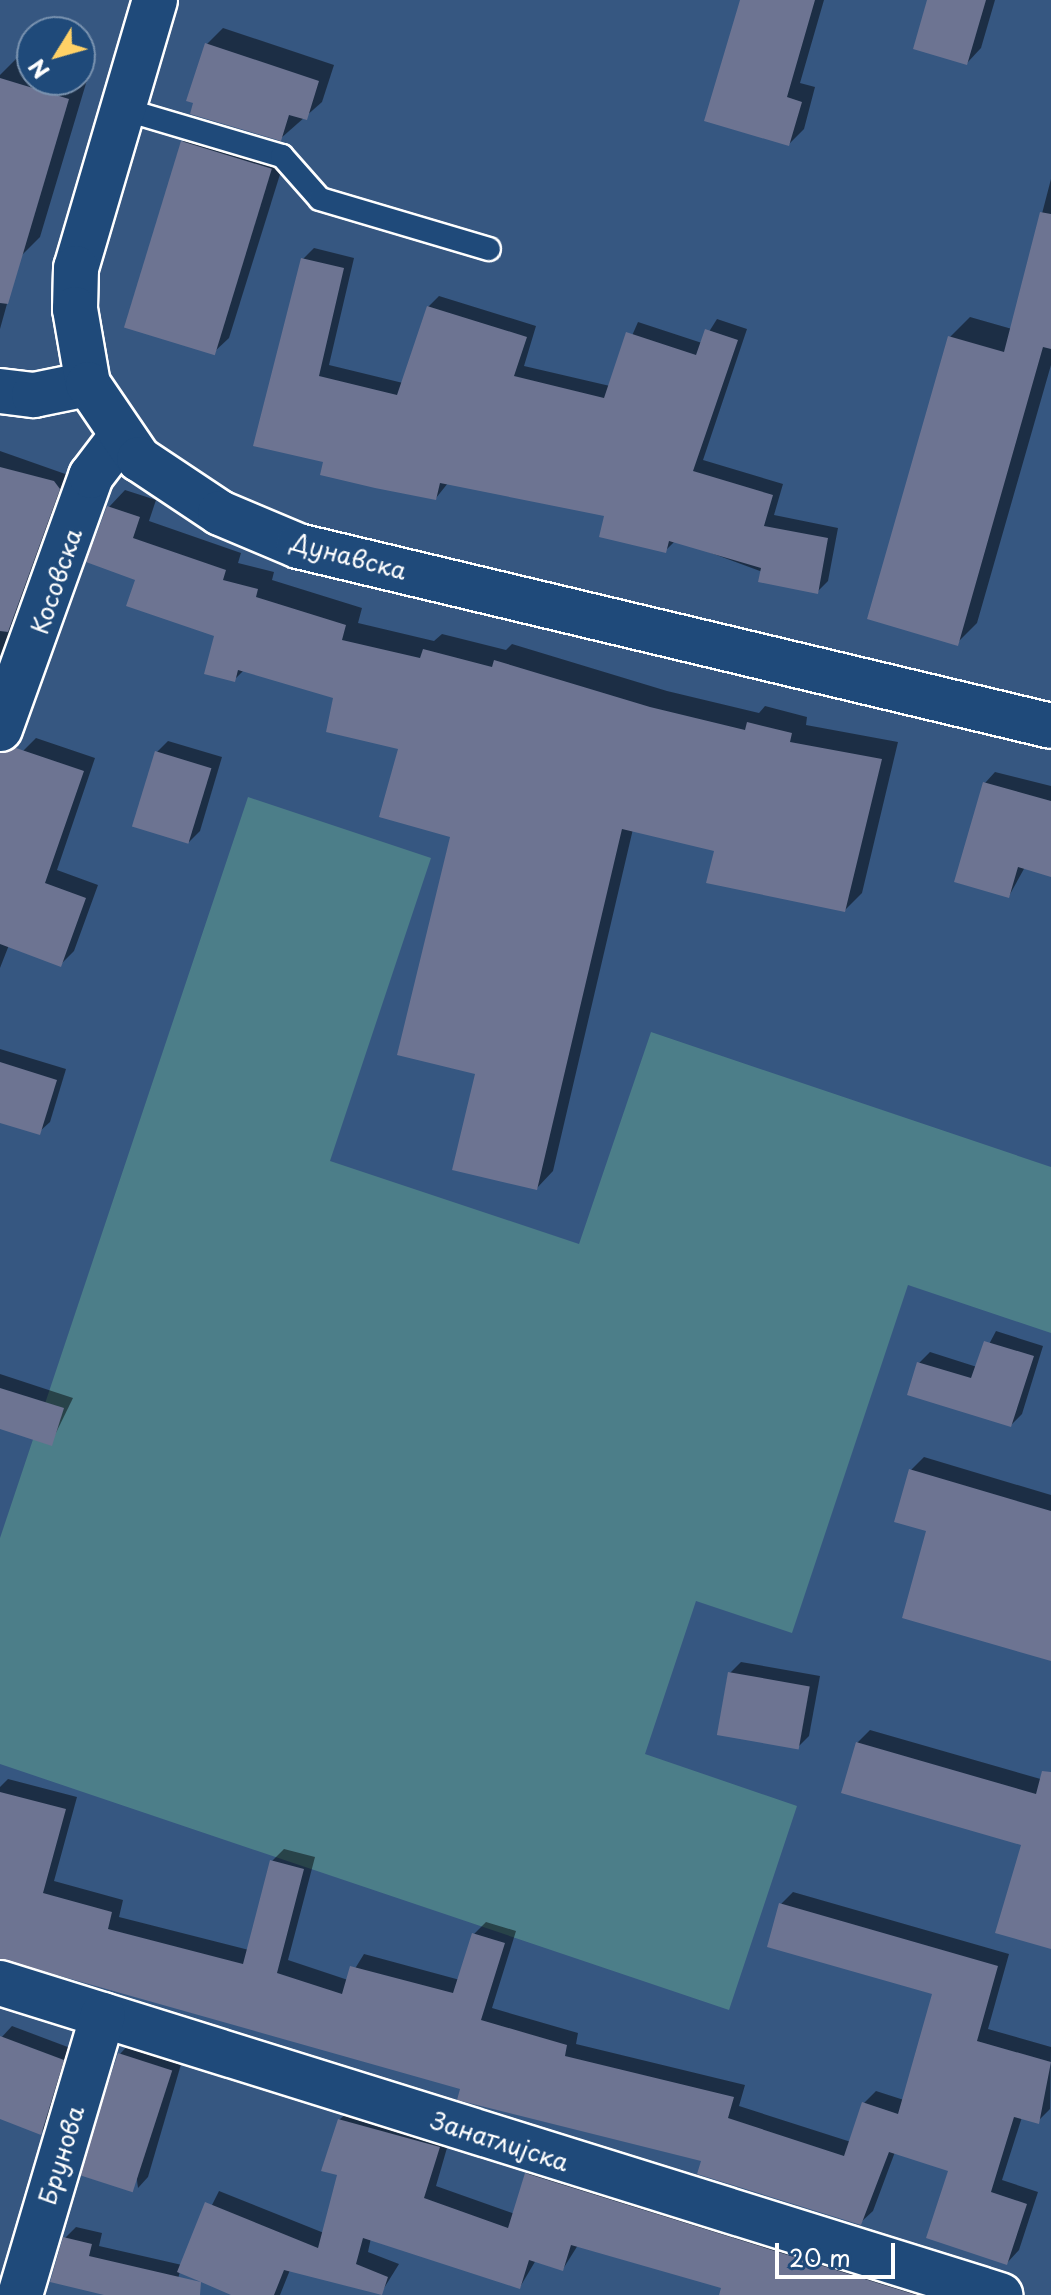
<!DOCTYPE html>
<meta charset="utf-8">
<style>
body{margin:0}
#map{position:relative;width:1051px;height:2295px;overflow:hidden;background:#365781;font-family:"Playpen Sans",sans-serif}
div>[style]{position:absolute}
.green>*{inset:0;background:#4c7e89}
.shadow>*{inset:0;background:#0007}
.building>*{inset:0;background:#6d7492;transform-origin:0 0}
.roads{filter:drop-shadow(2px 0 #fff) drop-shadow(-2px 0 #fff) drop-shadow(0 2px #fff) drop-shadow(0 -2px #fff)}
.service>*{height:22px;margin:-11px;padding:0 11px;transform-origin:11px;border-radius:11px;background:#1f4a7a}
.minor>*{height:44px;margin:-22px;padding:0 22px;transform-origin:22px;border-radius:22px;background:#1f4a7a}
.secondary>*{height:44px;margin:-22px;padding:0 22px;transform-origin:22px;border-radius:22px;background:#1f4a7a}
span{translate:-50% -50%;white-space:nowrap;text-align:center;line-height:1.15;-webkit-text-stroke:7px #1f4a7a;paint-order:stroke}
.street-label{font-size:24px;color:#fff}
.north{position:absolute;left:16px;top:16px;width:80px;height:80px;box-sizing:border-box;background:#1f4a7a;border:2px solid #7992af;border-radius:50%;rotate:233deg;font-size:22px;font-weight:700;line-height:32px;text-align:center;color:#fff}
.north::after{content:'';display:block;margin:auto;width:28px;height:36px;background:#ffd166;clip-path:polygon(50% 0,100% 100%,50% 72%,0 100%)}
.scale{position:absolute;left:775px;top:2243px;width:120px;height:36px;box-sizing:border-box;border:4px solid #fff;border-top:0;padding-left:10px;font-size:24px;line-height:28px;white-space:nowrap;color:#fff;-webkit-text-stroke:6px #1f4a7a;paint-order:stroke}
</style>
<div id="map">
<div class="green">
<div style="clip-path:polygon(248px 797px,431px 858px,330px 1161px,579px 1244px,651px 1032px,1051px 1167px,1051px 1333px,908px 1285px,792px 1633px,696px 1601px,645px 1754px,797px 1806px,729px 2010px,0 1764px,0 1538px)"></div>
</div>
<div class="shadow">
<div style="clip-path:polygon(741px 0,824px 0,800px 83px,815px 87px,804px 129px,789px 144px)"></div>
<div style="clip-path:polygon(929px 0,995px 0,981px 48px,967px 63px)"></div>
<div style="clip-path:polygon(223px 28px,334px 65px,322px 102px,280px 139px,207px 44px)"></div>
<div style="clip-path:polygon(16px 59px,32px 64px,32px 80px,87px 80px,40px 237px,20px 257px,0 329px,0 75px)"></div>
<div style="clip-path:polygon(199px 126px,287px 152px,229px 338px,213px 353px,183px 142px)"></div>
<div style="clip-path:polygon(1051px 179px,1051px 365px,977px 623px,957px 643px,950px 337px,970px 317px,1012px 329px)"></div>
<div style="clip-path:polygon(314px 248px,354px 258px,329px 365px,403px 383px,428px 307px,439px 296px,536px 326px,524px 366px,610px 386px,638px 322px,702px 343px,717px 319px,747px 329px,703px 460px,783px 484px,774px 515px,838px 528px,828px 581px,817px 592px,676px 540px,666px 550px,606px 515px,448px 483px,436px 498px,325px 460px,303px 259px)"></div>
<div style="clip-path:polygon(0 451px,71px 476px,0 668px)"></div>
<div style="clip-path:polygon(125px 490px,156px 500px,149px 521px,241px 553px,238px 563px,274px 572px,272px 580px,362px 608px,358px 623px,434px 641px,442px 634px,506px 650px,512px 644px,667px 691px,759px 713px,765px 706px,807px 717px,806px 725px,898px 742px,862px 893px,845px 910px,717px 849px,633px 829px,553px 1171px,537px 1188px,453px 835px,400px 748px,336px 697px,244px 670px,234px 680px,216px 635px,137px 578px,109px 507px)"></div>
<div style="clip-path:polygon(36px 738px,95px 758px,57px 870px,98px 885px,74px 951px,61px 964px,9px 945px,0 968px,0 819px,23px 751px)"></div>
<div style="clip-path:polygon(168px 741px,222px 757px,200px 831px,189px 842px,157px 752px)"></div>
<div style="clip-path:polygon(995px 772px,1051px 786px,1051px 875px,1025px 867px,1009px 896px,985px 783px)"></div>
<div style="clip-path:polygon(0 1049px,66px 1069px,50px 1122px,39px 1132px,0 1120px)"></div>
<div style="clip-path:polygon(996px 1331px,1043px 1346px,1022px 1414px,1011px 1425px,919px 1363px,930px 1352px,977px 1367px)"></div>
<div style="clip-path:polygon(0 1374px,73px 1398px,51px 1443px,0 1427px)"></div>
<div style="clip-path:polygon(924px 1457px,1051px 1495px,1051px 1659px,929px 1530px,911px 1470px)"></div>
<div style="clip-path:polygon(741px 1662px,820px 1676px,809px 1736px,798px 1747px,730px 1673px)"></div>
<div style="clip-path:polygon(870px 1730px,1051px 1782px,1051px 1947px,1023px 1844px,857px 1743px)"></div>
<div style="clip-path:polygon(8px 1779px,77px 1797px,54px 1881px,123px 1900px,119px 1917px,249px 1950px,272px 1861px,284px 1849px,315px 1857px,288px 1960px,348px 1980px,364px 1954px,460px 1980px,474px 1934px,486px 1922px,516px 1931px,492px 2008px,578px 2033px,576px 2044px,745px 2085px,739px 2106px,851px 2142px,864px 2103px,876px 2091px,904px 2100px,934px 1993px,781px 1904px,793px 1892px,1009px 1954px,988px 2029px,1051px 2047px,1050px 2109px,1038px 2121px,1022px 2117px,1002px 2180px,1038px 2192px,1019px 2250px,1007px 2263px,950px 2170px,895px 2152px,873px 2211px,860px 2223px,704px 2160px,0 1944px,0 1787px)"></div>
<div style="clip-path:polygon(12px 2026px,73px 2049px,52px 2122px,41px 2132px,0 2117px,0 2039px)"></div>
<div style="clip-path:polygon(130px 2043px,182px 2061px,148px 2177px,138px 2188px,120px 2054px)"></div>
<div style="clip-path:polygon(352px 2108px,451px 2134px,436px 2186px,515px 2214px,527px 2174px,540px 2162px,934px 2295px,721px 2295px,723px 2287px,578px 2245px,563px 2269px,536px 2260px,520px 2287px,371px 2238px,368px 2252px,399px 2264px,381px 2293px,290px 2270px,280px 2295px,237px 2295px,180px 2271px,174px 2295px,113px 2295px,65px 2238px,76px 2227px,102px 2233px,99px 2246px,182px 2265px,219px 2191px,324px 2233px,339px 2174px,339px 2120px)"></div>
</div>
<div class="building">
<div style="clip-path:polygon(740px 0,815px 0,787px 97px,802px 102px,789px 146px,704px 121px)"></div>
<div style="clip-path:polygon(927px 0,986px 0,967px 65px,913px 49px)"></div>
<div style="clip-path:polygon(205px 43px,319px 81px,307px 120px,289px 115px,281px 141px,190px 114px,193px 103px,186px 101px)"></div>
<div style="clip-path:polygon(0 78px,69px 99px,8px 304px,0 303px)"></div>
<div style="left:181px;top:141px;width:95px;height:195px;rotate:17deg"></div>
<div style="clip-path:polygon(1040px 212px,1051px 214px,1051px 349px,1043px 347px,958px 646px,867px 619px,948px 336px,1004px 352px)"></div>
<div style="clip-path:polygon(301px 258px,344px 268px,319px 376px,397px 395px,427px 306px,527px 337px,514px 376px,604px 398px,626px 332px,696px 355px,705px 329px,738px 340px,693px 471px,773px 495px,764px 526px,828px 538px,818px 594px,758px 582px,761px 568px,669px 541px,666px 553px,599px 537px,604px 516px,440px 483px,436px 500px,375px 488px,320px 475px,323px 462px,253px 446px)"></div>
<div style="clip-path:polygon(0 467px,54px 481px,60px 489px,8px 632px,0 631px)"></div>
<div style="clip-path:polygon(107px 506px,140px 517px,133px 538px,226px 570px,223px 580px,258px 589px,256px 597px,346px 625px,342px 640px,420px 658px,423px 649px,492px 667px,494px 660px,650px 707px,745px 730px,747px 722px,792px 733px,790px 742px,882px 759px,845px 912px,706px 883px,714px 851px,622px 829px,537px 1190px,452px 1170px,475px 1074px,397px 1055px,450px 837px,379px 817px,398px 749px,326px 732px,333px 698px,238px 670px,235px 682px,204px 674px,214px 636px,126px 606px,135px 580px,86px 562px)"></div>
<div style="clip-path:polygon(16px 748px,84px 771px,45px 883px,86px 898px,61px 967px,0 944px,0 753px)"></div>
<div style="left:155px;top:751px;width:59px;height:79px;rotate:17deg"></div>
<div style="clip-path:polygon(983px 782px,1051px 801px,1051px 877px,1018px 867px,1009px 898px,954px 882px)"></div>
<div style="clip-path:polygon(0 1062px,57px 1080px,40px 1135px,0 1123px)"></div>
<div style="clip-path:polygon(984px 1341px,1034px 1356px,1011px 1427px,907px 1395px,917px 1362px,971px 1378px)"></div>
<div style="clip-path:polygon(0 1388px,64px 1408px,52px 1446px,0 1429px)"></div>
<div style="clip-path:polygon(909px 1469px,1051px 1511px,1051px 1661px,902px 1618px,926px 1531px,894px 1522px)"></div>
<div style="left:728px;top:1672px;width:83px;height:64px;rotate:10deg"></div>
<div style="clip-path:polygon(856px 1742px,1036px 1794px,1042px 1771px,1051px 1772px,1051px 1949px,995px 1933px,1021px 1845px,841px 1793px)"></div>
<div style="clip-path:polygon(0 1792px,66px 1809px,43px 1893px,112px 1912px,108px 1929px,243px 1964px,270px 1860px,304px 1869px,277px 1973px,342px 1994px,350px 1966px,453px 1993px,472px 1933px,505px 1943px,481px 2020px,567px 2045px,565px 2056px,734px 2097px,728px 2118px,844px 2156px,862px 2102px,898px 2114px,932px 1994px,767px 1947px,779px 1903px,998px 1966px,977px 2041px,1051px 2062px,1039px 2124px,1014px 2117px,991px 2192px,1027px 2204px,1007px 2265px,926px 2238px,948px 2171px,889px 2152px,861px 2225px,697px 2174px,701px 2161px,457px 2100px,460px 2089px,0 1959px)"></div>
<div style="clip-path:polygon(0 2036px,64px 2060px,41px 2135px,0 2119px)"></div>
<div style="left:118px;top:2053px;width:57px;height:128px;rotate:18deg"></div>
<div style="clip-path:polygon(338px 2119px,440px 2147px,424px 2198px,508px 2228px,525px 2173px,916px 2295px,719px 2295px,721px 2288px,571px 2245px,563px 2271px,529px 2260px,520px 2289px,363px 2238px,356px 2264px,388px 2277px,382px 2295px,284px 2270px,274px 2295px,231px 2295px,201px 2282px,200px 2295px,104px 2295px,50px 2282px,63px 2237px,92px 2244px,89px 2256px,201px 2282px,177px 2272px,205px 2202px,318px 2248px,337px 2175px,321px 2171px)"></div>
</div>
<div class="roads">
<div class="service">
<div style="left:123px;top:109px;width:166px;rotate:16.5deg"></div>
<div style="left:282px;top:156px;width:57px;rotate:48.5deg"></div>
<div style="left:320px;top:199px;width:176px;rotate:16.5deg"></div>
</div>
<div class="minor">
<div style="left:0;top:391px;width:34px;rotate:7deg"></div>
<div style="left:34px;top:395px;width:55px;rotate:-11.5deg"></div>
<div style="left:0;top:729px;width:269px;rotate:-70.2deg"></div>
<div style="left:91px;top:476px;width:48px;rotate:-52.7deg"></div>
<div style="left:0;top:1983px;width:1048px;rotate:17.33deg"></div>
<div style="left:20px;top:2295px;width:292px;rotate:-73.5deg"></div>
</div>
<div class="secondary">
<div style="left:155px;top:0;width:279px;rotate:106.4deg"></div>
<div style="left:76px;top:268px;width:41px;rotate:91.4deg"></div>
<div style="left:75px;top:309px;width:76px;rotate:80.2deg"></div>
<div style="left:88px;top:384px;width:91px;rotate:55.8deg"></div>
<div style="left:139px;top:459px;width:97px;rotate:33.7deg"></div>
<div style="left:220px;top:513px;width:85px;rotate:22.9deg"></div>
<div style="left:298px;top:546px;width:774px;rotate:13.44deg"></div>
</div>
</div>
<div class="street-label">
<span style="left:349px;top:556px;rotate:15deg">Дунавска</span>
<span style="left:56px;top:581px;rotate:-71deg">Косовска</span>
<span style="left:500px;top:2141px;rotate:18deg">Занатлијска</span>
<span style="left:61px;top:2155px;rotate:-73deg">Брунова</span>
</div>
<div class="north">N</div>
<div class="scale">20 m</div>
</div>
